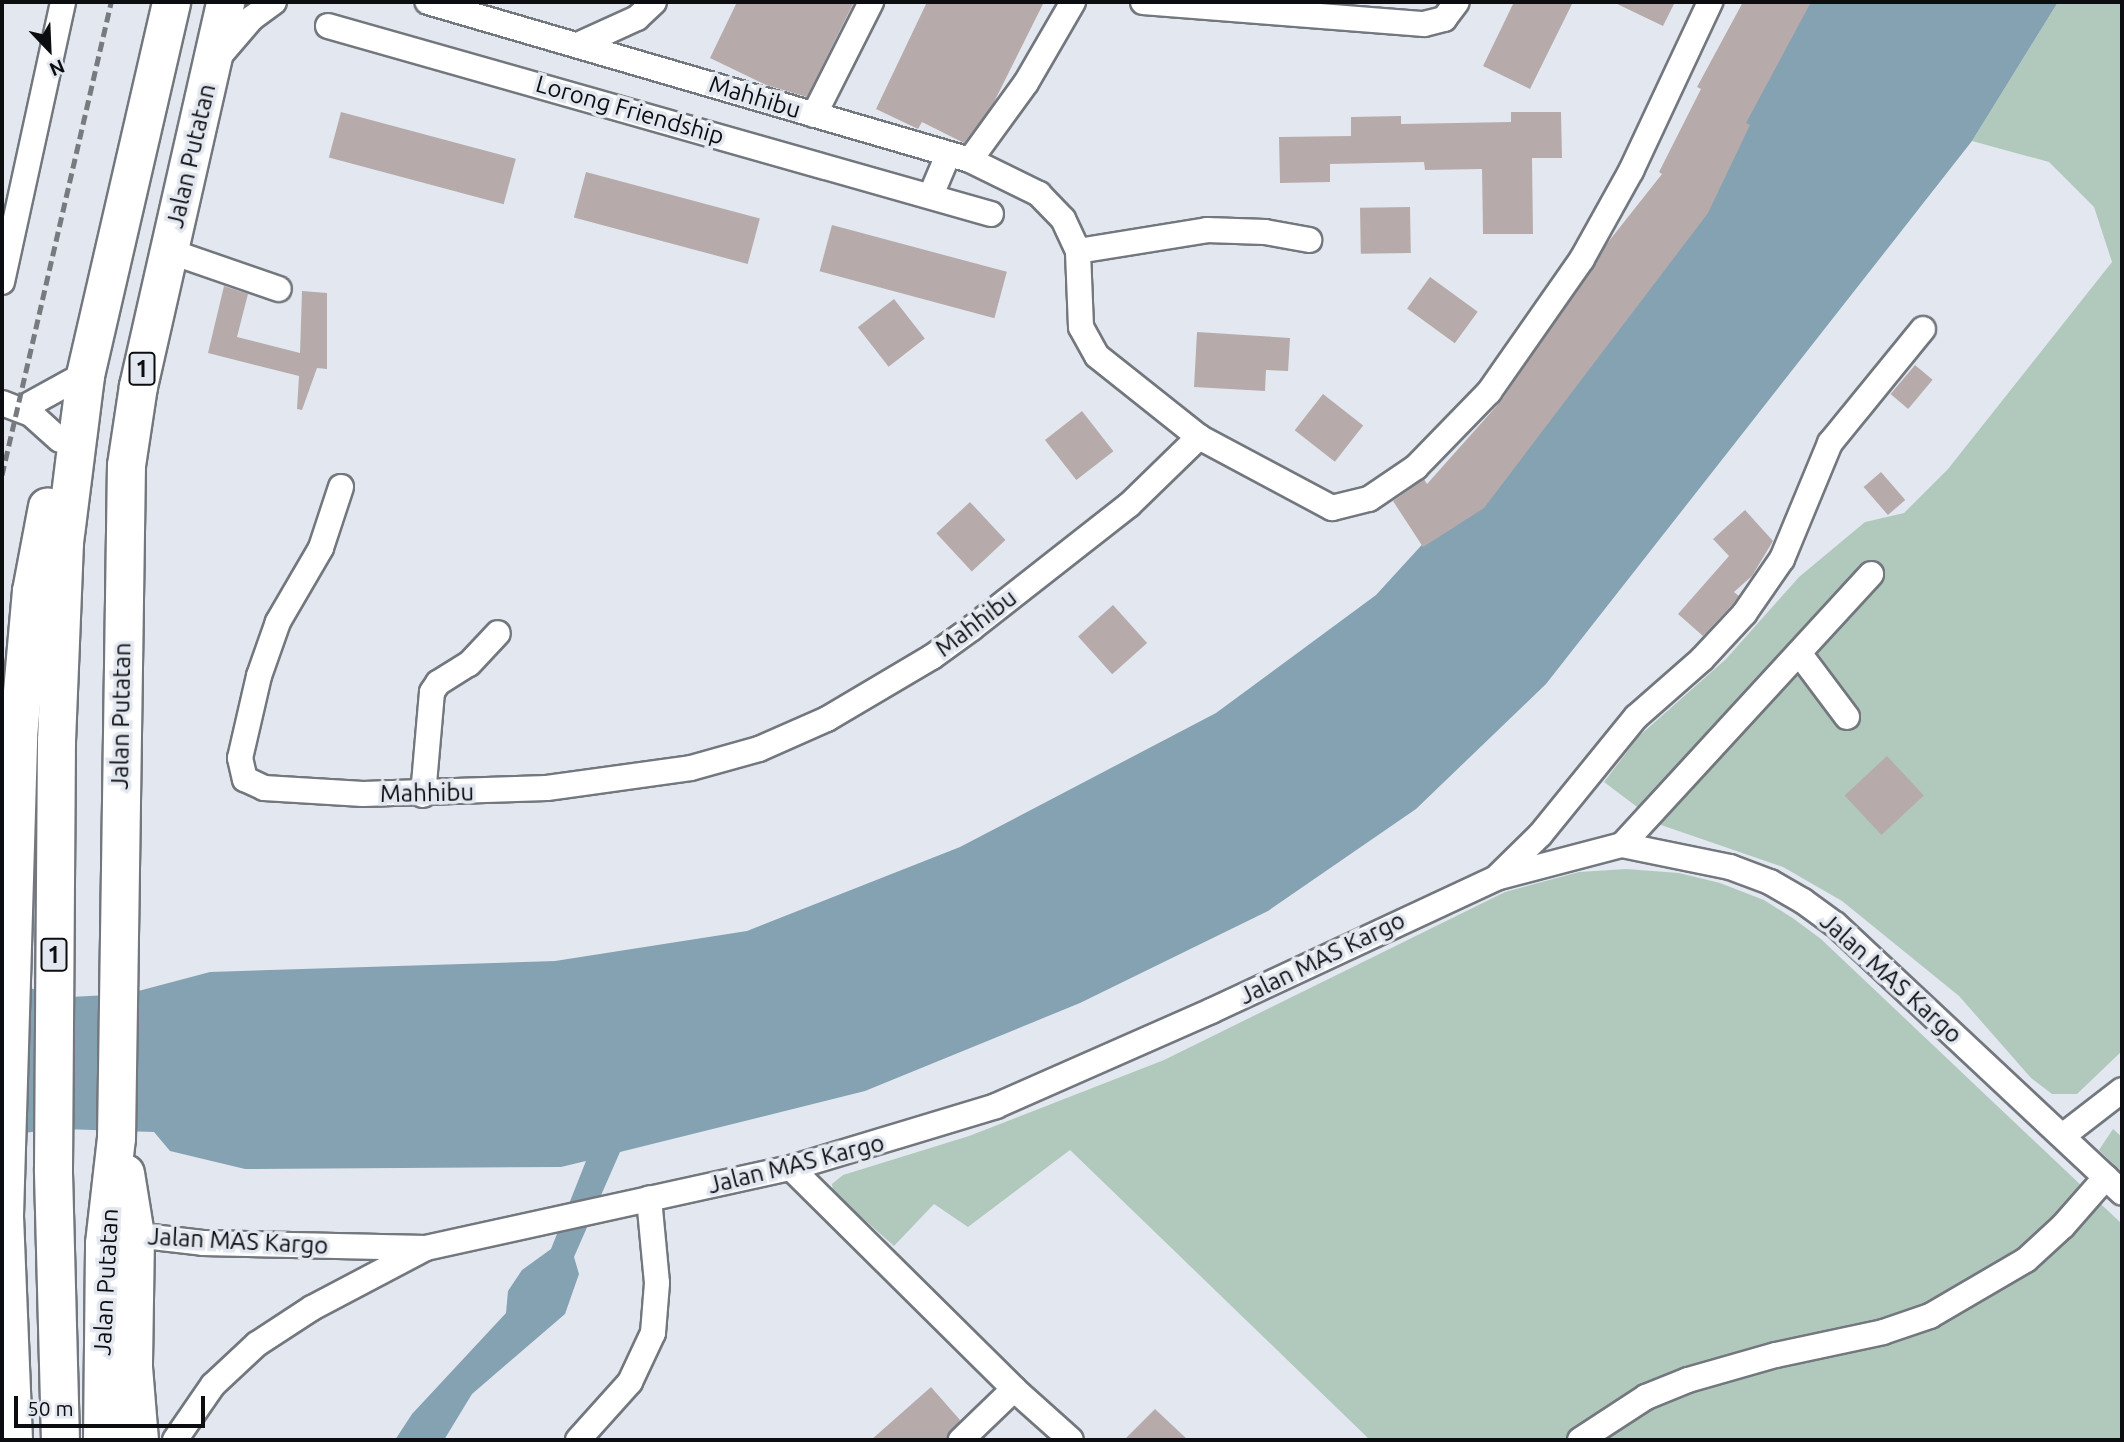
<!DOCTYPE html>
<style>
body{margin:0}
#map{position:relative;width:2124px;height:1442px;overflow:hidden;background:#e3e8f0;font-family:Ubuntu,sans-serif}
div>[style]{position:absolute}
.green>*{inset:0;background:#b1c9bd}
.water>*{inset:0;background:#85a2b2}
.building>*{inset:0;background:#b6abaa;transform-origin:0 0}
.roads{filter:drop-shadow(2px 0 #73777e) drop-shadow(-2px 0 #73777e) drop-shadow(0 2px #73777e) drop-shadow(0 -2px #73777e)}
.minor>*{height:24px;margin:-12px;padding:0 12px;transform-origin:12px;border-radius:12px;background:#fff}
.highway>*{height:37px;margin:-18.5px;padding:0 18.5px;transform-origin:18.5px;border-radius:18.5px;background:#fff}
.rail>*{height:5px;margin-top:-2.5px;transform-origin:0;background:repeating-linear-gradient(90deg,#777a7f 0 10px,transparent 0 15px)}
span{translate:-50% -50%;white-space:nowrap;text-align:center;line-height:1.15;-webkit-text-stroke:7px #e3e8f0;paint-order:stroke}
.shield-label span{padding:2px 5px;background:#e3e8f0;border:2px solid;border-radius:5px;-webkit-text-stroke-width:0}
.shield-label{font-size:23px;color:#0c0d10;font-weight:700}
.street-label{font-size:24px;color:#0c0d10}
.frame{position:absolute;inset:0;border:4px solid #0c0d10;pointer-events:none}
.north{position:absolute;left:14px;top:14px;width:70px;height:70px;-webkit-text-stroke:5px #e3e8f0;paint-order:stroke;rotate:157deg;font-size:19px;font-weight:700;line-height:28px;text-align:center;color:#0c0d10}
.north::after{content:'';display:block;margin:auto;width:24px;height:32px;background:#0c0d10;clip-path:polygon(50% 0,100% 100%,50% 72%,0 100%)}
.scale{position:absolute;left:14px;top:1396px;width:191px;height:32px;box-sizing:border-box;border:4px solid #0c0d10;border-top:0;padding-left:9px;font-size:21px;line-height:24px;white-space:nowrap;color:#0c0d10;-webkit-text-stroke:5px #e3e8f0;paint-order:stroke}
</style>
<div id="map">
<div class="green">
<div style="clip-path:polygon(2058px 2px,2122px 2px,2122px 1051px,2077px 1094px,2052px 1094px,2031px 1078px,1959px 996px,1842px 901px,1783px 867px,1661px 825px,1604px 782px,1639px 736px,1726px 659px,1799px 577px,1865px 522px,1904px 513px,1948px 469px,2112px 262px,2094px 207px,2049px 162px,1972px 141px)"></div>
<div style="clip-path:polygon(1626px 869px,1679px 873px,1720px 883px,1764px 900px,1794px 919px,1821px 939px,2122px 1224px,2122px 1440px,1370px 1440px,1070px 1150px,968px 1227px,934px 1204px,894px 1246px,833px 1192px,832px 1184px,843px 1175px,969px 1136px,1164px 1060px,1505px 892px,1579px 872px)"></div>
<div style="clip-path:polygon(2113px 1129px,2122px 1137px,2122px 1173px,2099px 1150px)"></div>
</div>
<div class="water">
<div style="clip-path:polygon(1808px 2px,2058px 2px,1972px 141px,1546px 684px,1416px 809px,1268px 911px,1080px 1003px,865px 1091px,620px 1152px,574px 1257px,579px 1274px,565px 1314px,472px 1394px,444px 1440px,395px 1440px,412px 1414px,506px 1313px,508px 1291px,522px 1270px,551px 1249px,586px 1161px,561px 1167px,245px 1169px,170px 1151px,154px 1132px,62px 1129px,2px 1135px,2px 982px,70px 997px,127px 994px,210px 972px,555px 961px,747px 931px,960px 847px,1216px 713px,1376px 595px,1559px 395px,1788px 40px)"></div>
</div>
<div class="building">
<div style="clip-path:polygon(737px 2px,854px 2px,807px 97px,766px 85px,710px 58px)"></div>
<div style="clip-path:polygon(927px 2px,1044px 2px,993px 104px,964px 143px,922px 122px,918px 129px,876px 109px)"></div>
<div style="clip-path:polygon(1514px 2px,1573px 2px,1530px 89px,1483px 66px)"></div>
<div style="clip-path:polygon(1613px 2px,1675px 2px,1663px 26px)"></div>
<div style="clip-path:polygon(1743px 2px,1811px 2px,1746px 123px,1750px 125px,1708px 213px,1484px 508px,1423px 547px,1393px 501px,1424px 479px,1427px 484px,1501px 401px,1609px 241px,1662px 174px,1659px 172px,1701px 89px,1697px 87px)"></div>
<div style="left:341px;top:112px;width:181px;height:47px;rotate:15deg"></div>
<div style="clip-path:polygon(1511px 112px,1561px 112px,1562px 158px,1532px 158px,1533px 234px,1483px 234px,1482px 169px,1425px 170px,1424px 162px,1330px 164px,1330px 182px,1280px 183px,1279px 137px,1351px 136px,1351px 117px,1401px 116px,1401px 124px,1511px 122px)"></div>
<div style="left:586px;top:172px;width:180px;height:47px;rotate:15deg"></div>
<div style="left:1410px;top:207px;width:46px;height:50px;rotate:89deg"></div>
<div style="left:832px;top:225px;width:181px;height:48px;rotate:15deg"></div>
<div style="left:1430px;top:277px;width:59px;height:39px;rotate:36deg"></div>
<div style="clip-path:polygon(224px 286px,248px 294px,237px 337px,300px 353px,302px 291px,327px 293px,327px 369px,317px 368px,302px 410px,297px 409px,299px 376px,208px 353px)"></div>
<div style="left:894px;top:299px;width:50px;height:46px;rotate:52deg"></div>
<div style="clip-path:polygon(1197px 332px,1290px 338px,1288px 371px,1266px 370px,1265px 391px,1194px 387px)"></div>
<div style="left:1915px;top:365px;width:23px;height:38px;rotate:40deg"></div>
<div style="left:1323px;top:394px;width:51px;height:46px;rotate:38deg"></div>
<div style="left:1082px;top:411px;width:51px;height:47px;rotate:52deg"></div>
<div style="left:1881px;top:472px;width:37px;height:23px;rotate:49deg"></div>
<div style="left:970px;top:502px;width:52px;height:46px;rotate:47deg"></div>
<div style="clip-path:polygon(1745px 510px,1773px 541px,1752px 576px,1734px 592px,1739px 596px,1732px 605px,1703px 636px,1678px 614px,1729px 556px,1713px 539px)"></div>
<div style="left:1113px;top:605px;width:51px;height:47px;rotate:48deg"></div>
<div style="left:1887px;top:756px;width:54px;height:58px;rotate:47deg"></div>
<div style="clip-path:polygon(931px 1387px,960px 1420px,947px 1440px,871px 1440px)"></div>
<div style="clip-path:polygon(1155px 1409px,1188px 1440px,1124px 1440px)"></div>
</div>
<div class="roads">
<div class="minor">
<div style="left:1143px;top:2px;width:282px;rotate:4.5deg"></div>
<div style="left:1424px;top:24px;width:21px;rotate:-14deg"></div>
<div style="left:1444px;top:19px;width:21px;rotate:-53deg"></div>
<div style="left:328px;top:26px;width:689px;rotate:15.83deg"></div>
<div style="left:580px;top:44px;width:63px;rotate:-24.5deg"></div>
<div style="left:637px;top:18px;width:23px;rotate:-43deg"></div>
<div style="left:216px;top:60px;width:55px;rotate:-49.4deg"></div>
<div style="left:252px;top:18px;width:27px;rotate:-36deg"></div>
<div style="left:814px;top:115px;width:127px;rotate:-63.2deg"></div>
<div style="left:970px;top:160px;width:95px;rotate:-54deg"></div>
<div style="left:1026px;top:83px;width:94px;rotate:-59.9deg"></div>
<div style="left:931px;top:195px;width:43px;rotate:-67deg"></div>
<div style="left:169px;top:251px;width:116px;rotate:19.1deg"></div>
<div style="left:1078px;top:251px;width:131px;rotate:-9.2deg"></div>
<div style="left:1207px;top:230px;width:58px;rotate:2deg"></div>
<div style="left:1265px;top:232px;width:45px;rotate:10.3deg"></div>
<div style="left:2px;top:282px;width:287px;rotate:-77.7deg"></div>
<div style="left:2px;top:403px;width:31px;rotate:21deg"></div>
<div style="left:31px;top:414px;width:39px;rotate:42deg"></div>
<div style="left:23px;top:408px;width:56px;rotate:-28.9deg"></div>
<div style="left:1199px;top:437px;width:151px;rotate:28.1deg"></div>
<div style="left:1332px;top:508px;width:38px;rotate:-14deg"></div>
<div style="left:1369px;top:499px;width:57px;rotate:-34.2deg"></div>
<div style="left:1416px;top:467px;width:105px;rotate:-45.8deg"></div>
<div style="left:1489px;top:392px;width:162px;rotate:-55deg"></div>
<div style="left:1582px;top:259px;width:101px;rotate:-60.9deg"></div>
<div style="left:1631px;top:171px;width:187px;rotate:-64.9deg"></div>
<div style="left:341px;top:487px;width:64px;rotate:108.2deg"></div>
<div style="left:321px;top:548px;width:86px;rotate:120.2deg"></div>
<div style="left:278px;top:622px;width:57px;rotate:109.4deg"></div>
<div style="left:259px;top:676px;width:84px;rotate:103deg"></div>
<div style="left:240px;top:758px;width:22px;rotate:77deg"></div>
<div style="left:245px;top:779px;width:21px;rotate:25deg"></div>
<div style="left:264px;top:788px;width:99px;rotate:3.5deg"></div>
<div style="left:363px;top:794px;width:184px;rotate:-1.9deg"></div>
<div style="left:547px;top:788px;width:145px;rotate:-7.9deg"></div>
<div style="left:691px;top:768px;width:71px;rotate:-15.6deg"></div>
<div style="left:759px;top:749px;width:74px;rotate:-23.8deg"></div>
<div style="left:827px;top:719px;width:122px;rotate:-30.6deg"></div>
<div style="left:932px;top:657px;width:49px;rotate:-35.9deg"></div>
<div style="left:972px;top:628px;width:199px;rotate:-38.1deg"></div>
<div style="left:1129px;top:505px;width:98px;rotate:-44.2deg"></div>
<div style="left:1199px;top:437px;width:130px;rotate:-141.5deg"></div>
<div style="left:1097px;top:356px;width:33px;rotate:-119deg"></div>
<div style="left:1081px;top:327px;width:76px;rotate:-92.3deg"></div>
<div style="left:1078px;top:251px;width:35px;rotate:-115deg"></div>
<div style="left:1063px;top:219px;width:35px;rotate:-134deg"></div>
<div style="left:1039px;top:194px;width:77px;rotate:-153.8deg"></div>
<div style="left:970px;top:160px;width:565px;rotate:-163.75deg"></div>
<div style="left:1799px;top:653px;width:80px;rotate:53.1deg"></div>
<div style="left:423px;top:795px;width:103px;rotate:-85deg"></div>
<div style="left:432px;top:692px;width:11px;rotate:-56deg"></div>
<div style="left:438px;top:683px;width:36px;rotate:-32deg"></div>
<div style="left:469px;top:664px;width:42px;rotate:-46.9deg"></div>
<div style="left:1622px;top:845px;width:368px;rotate:-47.4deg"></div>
<div style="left:1499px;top:875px;width:57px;rotate:-44.3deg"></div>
<div style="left:1540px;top:835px;width:152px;rotate:-50.9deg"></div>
<div style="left:1636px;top:717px;width:88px;rotate:-41.3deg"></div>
<div style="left:1702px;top:659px;width:62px;rotate:-47deg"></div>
<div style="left:1744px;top:614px;width:67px;rotate:-55.4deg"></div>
<div style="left:1782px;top:559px;width:126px;rotate:-67.5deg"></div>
<div style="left:1830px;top:443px;width:147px;rotate:-50.8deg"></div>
<div style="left:2064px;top:1135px;width:73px;rotate:-37.8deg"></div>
<div style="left:791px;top:1168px;width:314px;rotate:44.7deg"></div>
<div style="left:1014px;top:1389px;width:74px;rotate:136.1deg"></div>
<div style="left:135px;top:1235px;width:68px;rotate:6.7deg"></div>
<div style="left:203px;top:1243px;width:223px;rotate:1.3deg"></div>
<div style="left:426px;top:1248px;width:374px;rotate:-12.4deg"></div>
<div style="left:791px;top:1168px;width:214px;rotate:-16.8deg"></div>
<div style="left:996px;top:1106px;width:235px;rotate:-23.8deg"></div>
<div style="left:1211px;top:1011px;width:315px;rotate:-25deg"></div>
<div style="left:1496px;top:878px;width:130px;rotate:-14.7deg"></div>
<div style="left:1622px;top:845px;width:110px;rotate:11.5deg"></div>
<div style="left:1730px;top:867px;width:43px;rotate:20.6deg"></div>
<div style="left:1770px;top:882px;width:38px;rotate:30deg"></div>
<div style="left:1803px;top:901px;width:39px;rotate:36deg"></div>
<div style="left:1835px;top:924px;width:393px;rotate:43.1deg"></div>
<div style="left:1014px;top:1389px;width:76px;rotate:41.8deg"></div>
<div style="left:175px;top:1440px;width:67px;rotate:-55.4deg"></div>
<div style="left:213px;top:1385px;width:60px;rotate:-43deg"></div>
<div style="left:257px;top:1344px;width:66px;rotate:-33.2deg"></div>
<div style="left:312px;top:1308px;width:124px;rotate:-27.8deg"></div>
<div style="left:578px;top:1440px;width:78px;rotate:-48.1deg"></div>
<div style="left:630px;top:1382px;width:54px;rotate:-64.9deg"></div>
<div style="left:653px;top:1333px;width:50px;rotate:-85.4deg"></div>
<div style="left:657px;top:1283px;width:85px;rotate:-95.4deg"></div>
<div style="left:1580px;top:1440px;width:79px;rotate:-33.1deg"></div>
<div style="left:1646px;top:1397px;width:45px;rotate:-22deg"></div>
<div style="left:1688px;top:1380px;width:91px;rotate:-15.9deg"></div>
<div style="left:1776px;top:1355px;width:109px;rotate:-12.1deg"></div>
<div style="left:1883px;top:1332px;width:50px;rotate:-18.8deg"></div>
<div style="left:1930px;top:1316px;width:111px;rotate:-30.3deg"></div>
<div style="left:2026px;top:1260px;width:50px;rotate:-42.6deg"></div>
<div style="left:2063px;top:1226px;width:65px;rotate:-48.7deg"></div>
</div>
<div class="highway">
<div style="left:125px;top:1173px;width:63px;rotate:80.8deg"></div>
<div style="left:135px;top:1235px;width:132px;rotate:90.9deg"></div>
<div style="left:133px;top:1367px;width:73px;rotate:85.3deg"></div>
<div style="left:13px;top:1440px;width:225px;rotate:-92.3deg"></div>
<div style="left:4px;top:1215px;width:479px;rotate:-88.3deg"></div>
<div style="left:18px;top:736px;width:146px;rotate:-84.9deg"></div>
<div style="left:31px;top:591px;width:86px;rotate:-79.3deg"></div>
<div style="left:60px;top:1440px;width:272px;rotate:-91.5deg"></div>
<div style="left:53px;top:1168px;width:427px;rotate:-89.6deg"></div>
<div style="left:56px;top:741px;width:199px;rotate:-87.7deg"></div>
<div style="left:64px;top:542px;width:168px;rotate:-82.8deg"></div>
<div style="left:85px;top:375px;width:383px;rotate:-77deg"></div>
<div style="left:102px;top:1440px;width:197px;rotate:-89.4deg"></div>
<div style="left:104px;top:1243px;width:106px;rotate:-83.5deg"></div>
<div style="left:116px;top:1138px;width:673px;rotate:-89.15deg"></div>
<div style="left:126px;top:465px;width:80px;rotate:-81.4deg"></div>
<div style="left:138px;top:386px;width:394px;rotate:-77.2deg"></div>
</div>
</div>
<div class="rail">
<div style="left:2px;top:475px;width:485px;rotate:-77deg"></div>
</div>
<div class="shield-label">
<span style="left:142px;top:369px">1</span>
<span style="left:54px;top:955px">1</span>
</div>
<div class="street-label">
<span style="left:755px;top:97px;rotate:17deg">Mahhibu</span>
<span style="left:630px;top:110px;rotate:16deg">Lorong Friendship</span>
<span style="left:191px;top:156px;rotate:-77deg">Jalan Putatan</span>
<span style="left:976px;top:623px;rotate:-37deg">Mahhibu</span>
<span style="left:121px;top:716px;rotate:-89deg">Jalan Putatan</span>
<span style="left:427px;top:793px;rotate:-1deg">Mahhibu</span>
<span style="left:1322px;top:958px;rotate:-26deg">Jalan MAS Kargo</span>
<span style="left:1891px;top:978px;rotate:42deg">Jalan MAS Kargo</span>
<span style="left:796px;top:1164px;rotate:-14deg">Jalan MAS Kargo</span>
<span style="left:238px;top:1241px;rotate:3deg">Jalan MAS Kargo</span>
<span style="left:106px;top:1282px;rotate:-87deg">Jalan Putatan</span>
</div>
<div class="frame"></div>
<div class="north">N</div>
<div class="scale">50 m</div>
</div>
